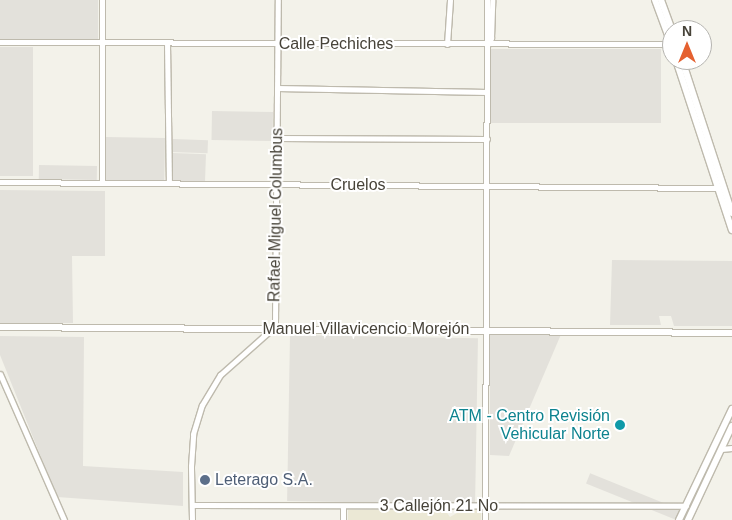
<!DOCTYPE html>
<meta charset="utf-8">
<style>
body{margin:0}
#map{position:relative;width:732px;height:520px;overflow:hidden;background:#f3f2ea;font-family:Helvetica,sans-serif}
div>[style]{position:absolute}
.industrial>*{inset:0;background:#e3e1db;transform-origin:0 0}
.education>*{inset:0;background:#ebe8d5}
.roads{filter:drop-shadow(1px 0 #bebaad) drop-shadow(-1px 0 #bebaad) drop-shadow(0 1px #bebaad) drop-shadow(0 -1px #bebaad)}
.minor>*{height:5px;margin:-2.5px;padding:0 2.5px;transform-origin:2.5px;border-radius:2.5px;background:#fff}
.tertiary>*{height:6px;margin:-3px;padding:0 3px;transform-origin:3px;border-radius:3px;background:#fff}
.dots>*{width:14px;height:14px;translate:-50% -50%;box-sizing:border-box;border:2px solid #fff;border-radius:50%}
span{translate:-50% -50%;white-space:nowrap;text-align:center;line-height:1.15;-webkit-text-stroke:4px #fff;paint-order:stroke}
.street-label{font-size:16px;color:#474339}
.culture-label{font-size:16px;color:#0d838f}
.right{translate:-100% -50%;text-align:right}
.service-label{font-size:16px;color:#4e5e75}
.left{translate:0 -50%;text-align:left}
.north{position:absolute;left:662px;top:20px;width:50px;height:50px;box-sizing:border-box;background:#fff;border:1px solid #b5b4b0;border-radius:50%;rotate:0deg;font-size:14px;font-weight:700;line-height:20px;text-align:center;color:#474339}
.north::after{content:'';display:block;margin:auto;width:18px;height:22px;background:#e56130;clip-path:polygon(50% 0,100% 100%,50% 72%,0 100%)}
</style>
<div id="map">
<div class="industrial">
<div style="left:0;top:0;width:98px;height:39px"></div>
<div style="left:0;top:47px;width:33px;height:129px"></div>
<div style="left:490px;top:49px;width:171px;height:74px"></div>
<div style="left:212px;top:111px;width:61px;height:29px;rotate:1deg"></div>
<div style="left:106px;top:137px;width:59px;height:44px;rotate:1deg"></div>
<div style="left:173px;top:139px;width:35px;height:13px;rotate:2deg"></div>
<div style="left:173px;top:153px;width:33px;height:29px;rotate:2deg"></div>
<div style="left:39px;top:165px;width:58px;height:14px;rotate:1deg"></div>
<div style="clip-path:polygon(0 190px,105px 191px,105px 256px,72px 256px,73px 323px,0 323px)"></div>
<div style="clip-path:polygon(612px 260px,732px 261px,732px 326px,674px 326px,671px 316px,659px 316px,661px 325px,610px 325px)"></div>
<div style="clip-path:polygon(562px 332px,509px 456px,490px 455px,490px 333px)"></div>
<div style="left:290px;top:335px;width:188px;height:166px;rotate:1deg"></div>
<div style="clip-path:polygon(0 336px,84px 337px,83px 466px,183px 472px,183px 506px,57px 497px,0 355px)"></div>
<div style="left:681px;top:510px;width:11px;height:98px;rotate:112deg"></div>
</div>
<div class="education">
<div style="clip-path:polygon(464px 509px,481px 509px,481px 520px,348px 520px,348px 510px,445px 510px,450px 517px)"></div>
</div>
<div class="roads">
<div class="minor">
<div style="left:0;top:42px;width:671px;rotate:0.17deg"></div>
<div style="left:167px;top:43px;width:140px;rotate:89.2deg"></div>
<div style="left:447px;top:44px;width:44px;rotate:-86.1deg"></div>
<div style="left:488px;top:44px;width:7px;rotate:-63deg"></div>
<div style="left:491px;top:38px;width:38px;rotate:-88deg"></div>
<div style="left:277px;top:88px;width:210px;rotate:1.1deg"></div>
<div style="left:277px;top:138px;width:210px;rotate:0.3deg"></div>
<div style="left:0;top:182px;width:717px;rotate:0.48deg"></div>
<div style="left:102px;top:183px;width:183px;rotate:-90deg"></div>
<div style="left:0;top:374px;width:159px;rotate:66.3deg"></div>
<div style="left:721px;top:449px;width:11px;rotate:-5deg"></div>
<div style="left:192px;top:505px;width:494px;rotate:0.1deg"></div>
<div style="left:192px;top:520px;width:54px;rotate:-91.1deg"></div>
<div style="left:191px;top:466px;width:32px;rotate:-86deg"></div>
<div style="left:193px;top:434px;width:30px;rotate:-73deg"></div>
<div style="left:202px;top:405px;width:35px;rotate:-59deg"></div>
<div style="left:220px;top:375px;width:71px;rotate:-41.6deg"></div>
<div style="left:273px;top:328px;width:6px;rotate:-72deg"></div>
<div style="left:275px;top:322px;width:322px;rotate:-89.5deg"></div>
<div style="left:343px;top:520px;width:14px;rotate:-90deg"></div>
<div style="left:485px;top:520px;width:520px;rotate:-89.78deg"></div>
</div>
<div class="tertiary">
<div style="left:655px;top:0;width:49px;rotate:69.7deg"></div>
<div style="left:661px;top:0;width:32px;rotate:70deg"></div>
<div style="left:676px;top:60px;width:179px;rotate:71.8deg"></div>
<div style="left:682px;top:60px;width:161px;rotate:71.9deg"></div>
<div style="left:0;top:327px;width:732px;rotate:0.47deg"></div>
<div style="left:679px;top:520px;width:123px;rotate:-64.5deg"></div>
<div style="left:688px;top:520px;width:104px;rotate:-64.9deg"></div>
</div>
</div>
<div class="dots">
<div style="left:620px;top:425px;background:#0f9aa8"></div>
<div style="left:205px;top:480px;background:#5c6f8a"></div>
</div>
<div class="street-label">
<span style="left:336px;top:44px">Calle Pechiches</span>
<span style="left:358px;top:185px">Cruelos</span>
<span style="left:276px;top:215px;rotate:-89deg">Rafael Miguel Columbus</span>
<span style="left:366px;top:329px">Manuel Villavicencio Morejón</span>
<span style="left:439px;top:506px">3 Callejón 21 No</span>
</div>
<div class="culture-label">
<span class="right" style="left:610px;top:425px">ATM - Centro Revisión<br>Vehicular Norte</span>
</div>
<div class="service-label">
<span class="left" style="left:215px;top:480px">Leterago S.A.</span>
</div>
<div class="north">N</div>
</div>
